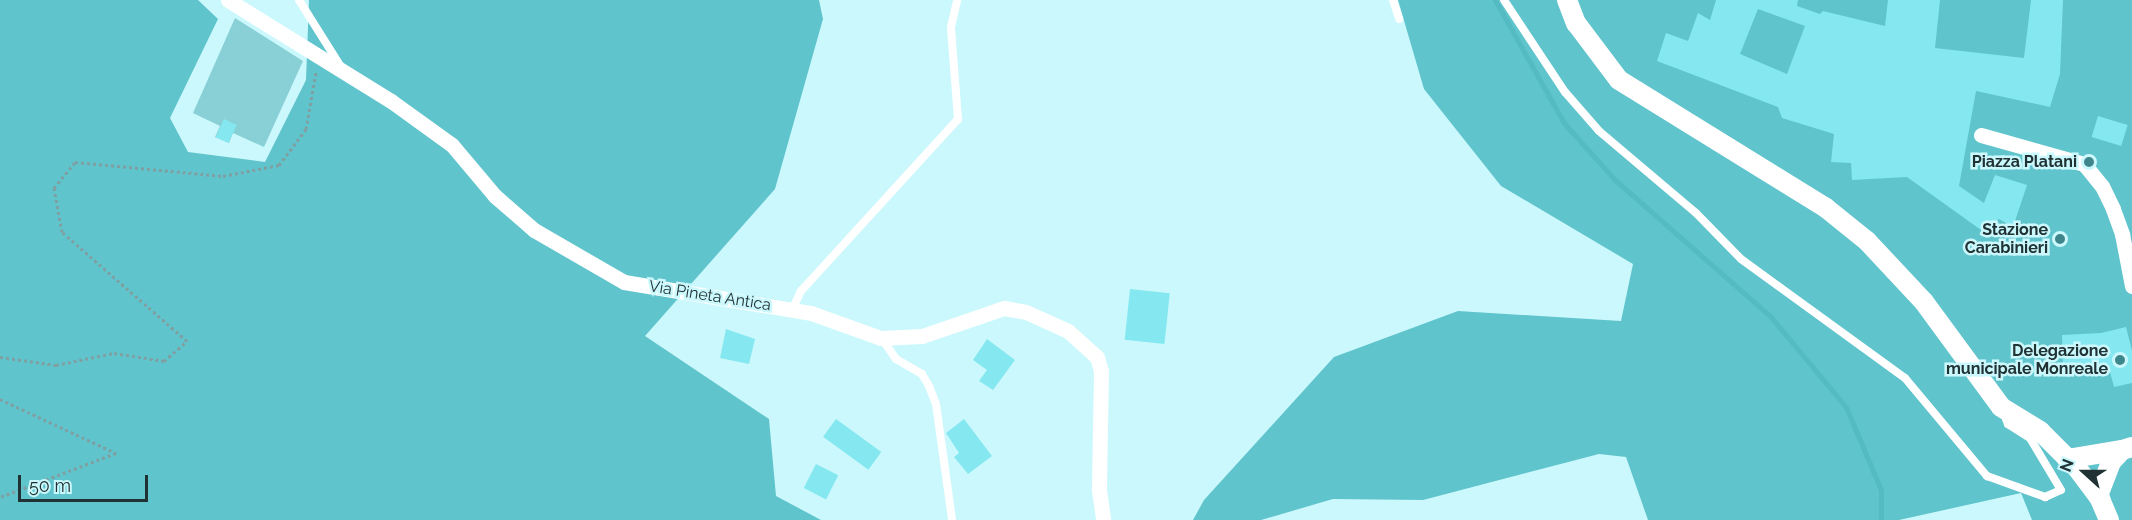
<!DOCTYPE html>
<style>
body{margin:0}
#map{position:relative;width:2132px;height:520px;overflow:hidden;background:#cbf8fc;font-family:Raleway,sans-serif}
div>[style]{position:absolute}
.green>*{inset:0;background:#88d0d6}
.forest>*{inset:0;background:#5fc4cc}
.stream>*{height:5px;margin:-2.5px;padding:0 2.5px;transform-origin:2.5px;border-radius:2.5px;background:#55bbc3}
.building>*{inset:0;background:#85e8f1;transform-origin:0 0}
.path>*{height:3px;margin-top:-1.5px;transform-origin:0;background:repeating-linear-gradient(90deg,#7fa0a3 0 3px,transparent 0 6px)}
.service>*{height:8px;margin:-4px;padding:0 4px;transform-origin:4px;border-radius:4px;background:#fff}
.minor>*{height:15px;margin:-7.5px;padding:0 7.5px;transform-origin:7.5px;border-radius:7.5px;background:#fff}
.tertiary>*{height:20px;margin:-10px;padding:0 10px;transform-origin:10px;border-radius:10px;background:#fff}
.dots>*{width:16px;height:16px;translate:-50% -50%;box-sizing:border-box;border:3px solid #cbf8fc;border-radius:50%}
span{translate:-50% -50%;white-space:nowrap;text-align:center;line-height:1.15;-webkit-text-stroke:5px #cbf8fc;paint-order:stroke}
.poi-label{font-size:16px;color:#213234;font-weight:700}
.right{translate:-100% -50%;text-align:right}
.street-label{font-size:16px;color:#213234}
.north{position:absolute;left:2054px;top:442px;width:60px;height:60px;-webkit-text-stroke:4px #cbf8fc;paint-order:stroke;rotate:291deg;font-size:16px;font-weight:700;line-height:24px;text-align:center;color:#213234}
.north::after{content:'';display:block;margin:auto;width:21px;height:27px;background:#213234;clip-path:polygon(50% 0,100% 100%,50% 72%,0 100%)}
.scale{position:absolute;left:18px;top:475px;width:130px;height:27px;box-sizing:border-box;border:3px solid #213234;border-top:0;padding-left:8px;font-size:18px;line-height:21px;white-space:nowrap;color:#213234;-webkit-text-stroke:4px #cbf8fc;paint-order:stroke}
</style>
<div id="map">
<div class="green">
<div style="clip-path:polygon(235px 18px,303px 61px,264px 147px,233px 133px,229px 143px,215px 137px,220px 126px,193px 113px)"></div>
</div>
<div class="forest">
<div style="clip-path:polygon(0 0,198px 0,218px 19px,170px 118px,188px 152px,265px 162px,306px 80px,309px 0,819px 0,823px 19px,775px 189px,645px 336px,769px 419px,776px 496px,821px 520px,0 520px)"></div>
<div style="clip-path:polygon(1398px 0,2132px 0,2132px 520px,2032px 520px,2021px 493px,1899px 520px,1648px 520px,1626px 457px,1599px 454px,1423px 500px,1333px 499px,1261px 520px,1193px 520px,1204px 500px,1334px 357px,1458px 311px,1621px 321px,1633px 264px,1501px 186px,1424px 89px)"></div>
</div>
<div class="stream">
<div style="left:1495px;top:0;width:141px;rotate:60.7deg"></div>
<div style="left:1564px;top:123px;width:75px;rotate:48.2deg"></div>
<div style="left:1614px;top:179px;width:209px;rotate:41.3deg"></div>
<div style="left:1771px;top:317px;width:117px;rotate:50.2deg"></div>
<div style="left:1846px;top:407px;width:90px;rotate:67.1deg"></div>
<div style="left:1881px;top:490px;width:30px;rotate:90deg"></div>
</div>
<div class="building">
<div style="clip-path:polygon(evenodd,1716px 0,1798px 0,1797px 6px,1820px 14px,1823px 11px,1885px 26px,1888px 0,1940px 0,1935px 48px,2024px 58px,2031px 0,2063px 0,2060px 74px,2050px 107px,1976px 91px,1959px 186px,1984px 203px,1995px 175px,2027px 185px,2013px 227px,1999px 219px,1981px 230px,1907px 177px,1852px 180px,1851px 163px,1831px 162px,1834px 134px,1782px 118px,1778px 107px,1657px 61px,1666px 33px,1688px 41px,1698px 13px,1710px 20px,1716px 0,1758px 9px,1805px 26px,1787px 74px,1740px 54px,1758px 9px)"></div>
<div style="left:2098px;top:116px;width:31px;height:22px;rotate:17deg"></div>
<div style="left:224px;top:119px;width:14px;height:20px;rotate:25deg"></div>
<div style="left:1130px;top:289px;width:40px;height:51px;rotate:6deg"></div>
<div style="clip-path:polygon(2126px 327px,2132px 351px,2132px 383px,2114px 387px,2108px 364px,2063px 365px,2062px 335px,2101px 333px)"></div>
<div style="clip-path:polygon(726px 329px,755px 339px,749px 364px,720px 358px)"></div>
<div style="clip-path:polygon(987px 339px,1015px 360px,993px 390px,979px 381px,987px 370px,973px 360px)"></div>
<div style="left:836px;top:419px;width:56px;height:22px;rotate:36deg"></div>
<div style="clip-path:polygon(964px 419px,992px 456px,968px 474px,954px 457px,959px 453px,946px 433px)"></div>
<div style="left:816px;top:464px;width:25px;height:27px;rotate:27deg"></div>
</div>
<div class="path">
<div style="left:0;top:357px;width:57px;rotate:8.1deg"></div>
<div style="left:56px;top:365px;width:59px;rotate:-11.7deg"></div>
<div style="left:114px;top:353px;width:51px;rotate:9.1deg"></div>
<div style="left:164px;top:361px;width:30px;rotate:-41deg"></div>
<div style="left:187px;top:341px;width:166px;rotate:-138.9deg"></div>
<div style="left:62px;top:232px;width:45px;rotate:-100.3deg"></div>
<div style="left:54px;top:188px;width:33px;rotate:-51deg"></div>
<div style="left:75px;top:162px;width:149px;rotate:5.4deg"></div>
<div style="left:223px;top:176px;width:57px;rotate:-11.1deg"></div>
<div style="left:279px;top:165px;width:45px;rotate:-53.1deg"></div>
<div style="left:306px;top:129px;width:58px;rotate:-80deg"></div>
<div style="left:0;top:399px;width:128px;rotate:25deg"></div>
<div style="left:116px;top:453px;width:124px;rotate:159.2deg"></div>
</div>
<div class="service">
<div style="left:299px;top:0;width:79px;rotate:57.9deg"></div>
<div style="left:1393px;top:0;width:20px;rotate:72deg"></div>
<div style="left:1504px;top:0;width:110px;rotate:56.5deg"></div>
<div style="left:1565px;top:92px;width:52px;rotate:48.9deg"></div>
<div style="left:1599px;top:131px;width:127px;rotate:40.2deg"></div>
<div style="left:1696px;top:213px;width:64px;rotate:45.6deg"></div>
<div style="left:1741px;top:259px;width:203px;rotate:36deg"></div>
<div style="left:1905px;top:378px;width:128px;rotate:50.1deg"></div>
<div style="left:1987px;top:476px;width:62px;rotate:19.9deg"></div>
<div style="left:2045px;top:497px;width:17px;rotate:-24deg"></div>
<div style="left:2061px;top:490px;width:61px;rotate:-120.8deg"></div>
<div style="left:2030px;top:438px;width:26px;rotate:-148deg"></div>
<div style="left:2008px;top:424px;width:11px;rotate:-112deg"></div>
<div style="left:792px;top:310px;width:21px;rotate:-65deg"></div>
<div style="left:801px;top:291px;width:233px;rotate:-47.6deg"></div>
<div style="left:958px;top:119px;width:92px;rotate:-94.4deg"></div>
<div style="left:951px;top:27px;width:28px;rotate:-77deg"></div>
<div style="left:882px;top:339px;width:24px;rotate:55deg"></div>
<div style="left:896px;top:359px;width:30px;rotate:30deg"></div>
<div style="left:922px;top:374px;width:14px;rotate:60deg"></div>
<div style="left:929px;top:386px;width:19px;rotate:69deg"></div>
<div style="left:936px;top:404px;width:117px;rotate:82.1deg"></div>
</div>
<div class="minor">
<div style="left:228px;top:0;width:192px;rotate:31.8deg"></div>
<div style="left:391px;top:101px;width:75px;rotate:35.8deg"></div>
<div style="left:452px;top:145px;width:67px;rotate:49.9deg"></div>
<div style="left:495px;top:196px;width:52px;rotate:41.1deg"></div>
<div style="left:534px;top:230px;width:104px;rotate:30deg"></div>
<div style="left:624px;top:282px;width:190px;rotate:9.4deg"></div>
<div style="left:811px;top:313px;width:74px;rotate:19.7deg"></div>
<div style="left:881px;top:338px;width:41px;rotate:-2.8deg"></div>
<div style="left:922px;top:336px;width:87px;rotate:-18.9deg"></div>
<div style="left:1004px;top:308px;width:22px;rotate:10deg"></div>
<div style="left:1026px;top:312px;width:46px;rotate:24.3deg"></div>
<div style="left:1068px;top:331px;width:39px;rotate:42deg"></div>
<div style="left:1097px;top:357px;width:15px;rotate:74deg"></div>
<div style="left:1101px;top:371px;width:119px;rotate:91deg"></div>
<div style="left:1099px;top:490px;width:30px;rotate:82deg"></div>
<div style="left:1981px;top:135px;width:107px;rotate:15.7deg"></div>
<div style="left:2084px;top:164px;width:28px;rotate:51deg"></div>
<div style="left:2102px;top:186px;width:25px;rotate:64deg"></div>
<div style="left:2113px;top:209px;width:27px;rotate:70deg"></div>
<div style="left:2122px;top:234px;width:53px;rotate:79.1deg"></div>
</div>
<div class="tertiary">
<div style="left:1567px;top:0;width:25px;rotate:69deg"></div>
<div style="left:1576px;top:23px;width:71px;rotate:53deg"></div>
<div style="left:1619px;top:80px;width:243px;rotate:31.7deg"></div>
<div style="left:1826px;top:208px;width:53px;rotate:38.8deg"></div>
<div style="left:1867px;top:241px;width:83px;rotate:46.9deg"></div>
<div style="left:1924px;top:302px;width:130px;rotate:53.7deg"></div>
<div style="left:2001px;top:407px;width:46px;rotate:31.6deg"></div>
<div style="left:2040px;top:431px;width:52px;rotate:45deg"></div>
<div style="left:2077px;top:468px;width:39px;rotate:53deg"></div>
<div style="left:2100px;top:499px;width:23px;rotate:67deg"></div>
<div style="left:2067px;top:459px;width:56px;rotate:-9.3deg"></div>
<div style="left:2098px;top:496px;width:36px;rotate:-69deg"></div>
<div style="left:2111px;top:462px;width:16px;rotate:-47deg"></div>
<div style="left:2122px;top:450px;width:10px;rotate:-17deg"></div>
</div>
<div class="dots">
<div style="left:2089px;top:162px;background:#3f868c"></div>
<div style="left:2060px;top:239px;background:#3f868c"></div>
<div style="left:2120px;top:360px;background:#3f868c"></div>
</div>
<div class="poi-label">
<span class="right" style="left:2077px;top:162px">Piazza Platani</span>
<span class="right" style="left:2048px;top:239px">Stazione<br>Carabinieri</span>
<span class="right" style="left:2108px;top:360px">Delegazione<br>municipale Monreale</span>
</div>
<div class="street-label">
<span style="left:710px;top:296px;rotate:9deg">Via Pineta Antica</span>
</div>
<div class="north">N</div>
<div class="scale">50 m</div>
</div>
